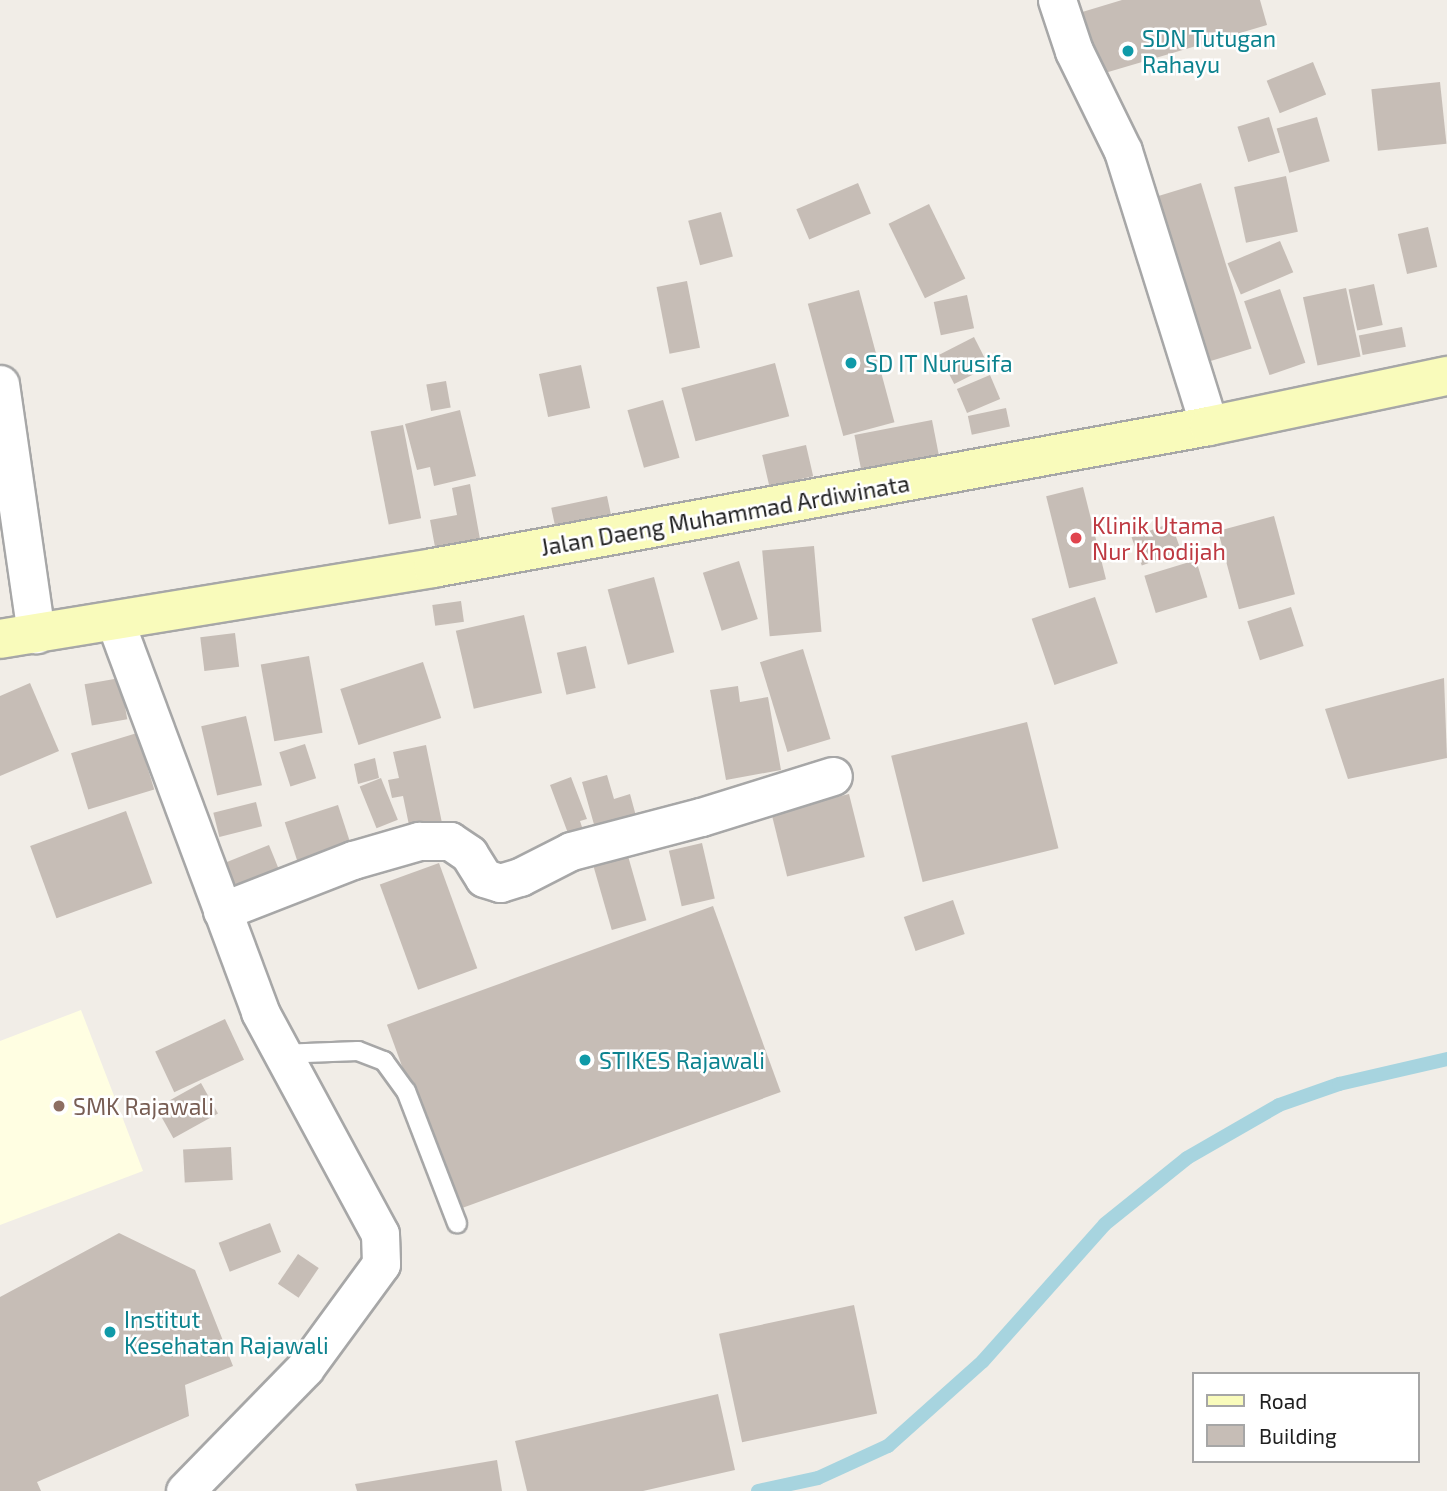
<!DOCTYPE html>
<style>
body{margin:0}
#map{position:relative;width:1447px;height:1491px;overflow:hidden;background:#f1ede7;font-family:"Exo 2",sans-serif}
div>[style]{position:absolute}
.education>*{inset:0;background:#fffee2}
.stream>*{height:14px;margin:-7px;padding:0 7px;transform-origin:7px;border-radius:7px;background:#a7d4df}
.building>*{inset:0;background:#c6bdb6;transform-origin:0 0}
.roads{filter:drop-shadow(2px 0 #a7a7a7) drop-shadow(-2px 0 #a7a7a7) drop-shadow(0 2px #a7a7a7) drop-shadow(0 -2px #a7a7a7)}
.lane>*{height:18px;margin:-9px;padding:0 9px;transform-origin:9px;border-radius:9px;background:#fff}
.street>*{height:37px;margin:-18.5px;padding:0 18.5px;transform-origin:18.5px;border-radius:18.5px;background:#fff}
.secondary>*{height:38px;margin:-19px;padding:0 19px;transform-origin:19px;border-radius:19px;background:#f9fbbb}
.dots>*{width:19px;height:19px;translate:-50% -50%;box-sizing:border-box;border:4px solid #fff;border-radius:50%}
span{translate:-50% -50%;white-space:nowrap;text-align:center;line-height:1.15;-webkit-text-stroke:5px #fff;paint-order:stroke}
.culture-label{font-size:23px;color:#0d838f}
.left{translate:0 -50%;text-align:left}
.street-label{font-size:23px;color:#202020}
.health-label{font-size:23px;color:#be3a42}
.education-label{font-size:23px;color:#785e54}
.legend{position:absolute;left:1192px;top:1372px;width:228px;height:91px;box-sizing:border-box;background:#fff;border:2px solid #a6a6a6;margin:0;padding:9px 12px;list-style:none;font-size:21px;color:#202020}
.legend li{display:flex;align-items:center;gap:14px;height:35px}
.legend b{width:35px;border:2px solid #a6a6a6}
</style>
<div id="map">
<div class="education">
<div style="clip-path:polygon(81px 1010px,143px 1171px,0 1225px,0 1041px)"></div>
</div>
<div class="stream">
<div style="left:758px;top:1491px;width:61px;rotate:-12.2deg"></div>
<div style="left:818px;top:1478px;width:77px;rotate:-24.6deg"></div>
<div style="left:888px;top:1446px;width:127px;rotate:-41.8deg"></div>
<div style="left:983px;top:1361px;width:183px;rotate:-48.3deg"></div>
<div style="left:1105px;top:1224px;width:105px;rotate:-38.8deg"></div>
<div style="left:1187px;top:1158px;width:106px;rotate:-29.9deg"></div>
<div style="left:1279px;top:1105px;width:64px;rotate:-19.3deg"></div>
<div style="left:1339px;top:1084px;width:111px;rotate:-13deg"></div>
</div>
<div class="building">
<div style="clip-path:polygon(1122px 0,1260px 0,1267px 25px,1088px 78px,1069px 16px)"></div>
<div style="left:1313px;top:62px;width:35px;height:50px;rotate:68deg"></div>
<div style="left:1440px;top:82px;width:62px;height:69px;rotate:84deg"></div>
<div style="left:1269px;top:117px;width:37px;height:33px;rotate:73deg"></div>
<div style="left:1317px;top:117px;width:46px;height:42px;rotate:74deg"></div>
<div style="left:1286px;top:176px;width:57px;height:53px;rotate:78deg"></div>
<div style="left:858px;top:183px;width:33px;height:67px;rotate:67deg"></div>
<div style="left:1201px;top:183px;width:173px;height:53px;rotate:73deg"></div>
<div style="left:929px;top:204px;width:83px;height:45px;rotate:64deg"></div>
<div style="left:721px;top:212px;width:46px;height:34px;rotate:75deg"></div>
<div style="left:1428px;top:227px;width:41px;height:31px;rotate:77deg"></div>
<div style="left:1280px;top:241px;width:34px;height:57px;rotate:67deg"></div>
<div style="left:687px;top:281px;width:68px;height:31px;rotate:79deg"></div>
<div style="left:1374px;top:284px;width:42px;height:26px;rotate:78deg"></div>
<div style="left:1346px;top:288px;width:70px;height:44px;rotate:78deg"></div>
<div style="left:1280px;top:289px;width:78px;height:38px;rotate:71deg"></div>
<div style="left:859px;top:290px;width:137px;height:53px;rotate:75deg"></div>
<div style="left:967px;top:295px;width:34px;height:34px;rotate:78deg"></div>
<div style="left:1402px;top:327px;width:20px;height:44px;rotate:79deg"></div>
<div style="left:974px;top:337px;width:33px;height:39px;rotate:63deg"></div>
<div style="left:775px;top:363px;width:55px;height:97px;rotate:75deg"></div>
<div style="left:581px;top:365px;width:44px;height:43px;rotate:78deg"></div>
<div style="left:990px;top:375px;width:26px;height:36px;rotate:67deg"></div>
<div style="left:446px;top:381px;width:27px;height:20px;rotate:80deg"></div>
<div style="left:663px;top:400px;width:60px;height:37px;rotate:74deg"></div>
<div style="left:1006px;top:408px;width:19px;height:39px;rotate:78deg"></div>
<div style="clip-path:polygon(460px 410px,476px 476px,434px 486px,430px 467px,417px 470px,405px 424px)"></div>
<div style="left:932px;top:420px;width:37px;height:79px;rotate:79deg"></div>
<div style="left:403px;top:425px;width:95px;height:33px;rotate:79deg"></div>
<div style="left:806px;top:445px;width:32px;height:45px;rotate:77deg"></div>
<div style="clip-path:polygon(470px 484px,480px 539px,435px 547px,430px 520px,457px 515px,452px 488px)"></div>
<div style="left:1083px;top:487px;width:95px;height:38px;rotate:76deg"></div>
<div style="left:607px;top:496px;width:29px;height:57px;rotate:78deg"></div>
<div style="left:1274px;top:516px;width:81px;height:58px;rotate:75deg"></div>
<div style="left:1171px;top:523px;width:30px;height:42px;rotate:70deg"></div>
<div style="left:814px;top:546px;width:86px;height:52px;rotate:85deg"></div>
<div style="left:1196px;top:560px;width:39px;height:54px;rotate:73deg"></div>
<div style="left:739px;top:561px;width:61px;height:38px;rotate:72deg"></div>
<div style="left:654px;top:577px;width:78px;height:48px;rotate:75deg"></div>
<div style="left:1095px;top:597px;width:70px;height:67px;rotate:71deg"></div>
<div style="left:461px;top:601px;width:21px;height:29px;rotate:82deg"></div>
<div style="left:1291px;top:607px;width:41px;height:46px;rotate:72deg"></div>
<div style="left:524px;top:615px;width:80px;height:70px;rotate:77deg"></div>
<div style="left:235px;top:633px;width:34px;height:35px;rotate:83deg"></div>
<div style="left:586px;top:646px;width:43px;height:30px;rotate:77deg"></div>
<div style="left:803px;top:649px;width:94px;height:45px;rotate:73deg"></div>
<div style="left:309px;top:656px;width:78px;height:49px;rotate:80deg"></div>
<div style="left:423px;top:662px;width:59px;height:87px;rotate:72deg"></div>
<div style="left:120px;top:678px;width:42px;height:36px;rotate:80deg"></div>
<div style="clip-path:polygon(1444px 678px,1447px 758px,1348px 779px,1325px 709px)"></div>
<div style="clip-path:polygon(30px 683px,59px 751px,0 776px,0 696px)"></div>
<div style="clip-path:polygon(738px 686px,740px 702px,768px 697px,781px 770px,726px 780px,710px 690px)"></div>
<div style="left:246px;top:716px;width:71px;height:46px;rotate:77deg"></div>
<div style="left:1027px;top:722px;width:130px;height:140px;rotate:76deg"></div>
<div style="left:137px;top:733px;width:59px;height:69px;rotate:73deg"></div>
<div style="left:305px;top:744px;width:36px;height:27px;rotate:72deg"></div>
<div style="clip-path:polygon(426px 745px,442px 823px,410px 830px,403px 796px,392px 798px,388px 780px,399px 778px,393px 752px)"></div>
<div style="clip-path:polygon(375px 758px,379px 778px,358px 784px,354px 764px)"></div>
<div style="clip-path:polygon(607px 775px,614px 799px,630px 794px,636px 816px,595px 828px,582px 782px)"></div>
<div style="clip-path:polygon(571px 777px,587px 819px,580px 821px,583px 830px,569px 836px,550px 785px)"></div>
<div style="left:381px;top:778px;width:45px;height:23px;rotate:68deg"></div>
<div style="left:849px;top:794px;width:65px;height:80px;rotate:76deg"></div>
<div style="left:256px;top:802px;width:25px;height:44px;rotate:76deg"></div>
<div style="left:338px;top:805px;width:43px;height:56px;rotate:72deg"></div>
<div style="left:126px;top:811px;width:77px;height:102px;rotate:70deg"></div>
<div style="left:702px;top:843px;width:57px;height:34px;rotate:77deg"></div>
<div style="left:269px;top:845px;width:27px;height:52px;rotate:68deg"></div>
<div style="left:626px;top:849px;width:74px;height:36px;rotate:74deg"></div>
<div style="left:439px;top:863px;width:112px;height:63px;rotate:70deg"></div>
<div style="left:953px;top:900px;width:36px;height:52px;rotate:71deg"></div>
<div style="left:713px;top:906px;width:198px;height:347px;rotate:70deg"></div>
<div style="left:225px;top:1019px;width:45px;height:77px;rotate:65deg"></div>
<div style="left:201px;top:1083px;width:35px;height:51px;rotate:61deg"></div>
<div style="left:231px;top:1147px;width:33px;height:48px;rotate:87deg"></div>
<div style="left:270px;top:1223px;width:31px;height:55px;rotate:69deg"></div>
<div style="clip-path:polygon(119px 1233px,195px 1270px,233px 1366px,185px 1385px,189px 1416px,37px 1482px,41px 1491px,0 1491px,0 1297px)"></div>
<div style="left:298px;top:1254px;width:25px;height:36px;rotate:34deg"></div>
<div style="left:854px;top:1305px;width:111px;height:138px;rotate:78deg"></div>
<div style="clip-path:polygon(718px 1394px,735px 1470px,643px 1491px,527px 1491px,515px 1441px)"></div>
<div style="clip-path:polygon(497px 1460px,502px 1491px,357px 1491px,355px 1484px)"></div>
</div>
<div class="roads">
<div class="lane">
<div style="left:280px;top:1054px;width:78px;rotate:-2.2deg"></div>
<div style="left:358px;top:1051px;width:28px;rotate:21deg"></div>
<div style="left:384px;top:1061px;width:37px;rotate:54deg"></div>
<div style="left:406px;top:1091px;width:142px;rotate:68.9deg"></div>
</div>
<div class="street">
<div style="left:1057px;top:0;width:54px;rotate:71.6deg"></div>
<div style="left:1074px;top:51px;width:111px;rotate:63.9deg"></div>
<div style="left:1123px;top:151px;width:288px;rotate:72.6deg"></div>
<div style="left:0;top:384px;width:253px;rotate:81.8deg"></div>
<div style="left:116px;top:624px;width:414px;rotate:69.6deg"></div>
<div style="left:260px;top:1012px;width:252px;rotate:61.6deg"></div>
<div style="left:380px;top:1234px;width:30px;rotate:88deg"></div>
<div style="left:381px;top:1264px;width:129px;rotate:126.2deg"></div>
<div style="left:305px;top:1368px;width:172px;rotate:134.3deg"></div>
<div style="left:222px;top:911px;width:141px;rotate:-21.3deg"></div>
<div style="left:353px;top:860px;width:69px;rotate:-16.1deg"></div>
<div style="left:419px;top:841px;width:31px"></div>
<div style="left:450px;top:841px;width:23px;rotate:34deg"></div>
<div style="left:469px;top:854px;width:28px;rotate:58deg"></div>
<div style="left:484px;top:878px;width:17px;rotate:17deg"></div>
<div style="left:500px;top:883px;width:21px;rotate:-17deg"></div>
<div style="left:520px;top:877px;width:57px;rotate:-27deg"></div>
<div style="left:571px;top:851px;width:134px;rotate:-14.7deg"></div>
<div style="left:701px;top:817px;width:138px;rotate:-17.3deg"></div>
</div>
<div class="secondary">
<div style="left:0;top:639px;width:439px;rotate:-9.3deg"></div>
<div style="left:433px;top:568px;width:789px;rotate:-10.37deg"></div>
<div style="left:1209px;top:426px;width:243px;rotate:-11.9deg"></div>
</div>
</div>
<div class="dots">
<div style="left:1128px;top:51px;background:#0f9aa8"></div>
<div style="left:851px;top:363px;background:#0f9aa8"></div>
<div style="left:1076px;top:538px;background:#e0444e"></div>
<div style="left:585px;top:1060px;background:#0f9aa8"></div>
<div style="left:59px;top:1106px;background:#8d6e63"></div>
<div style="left:110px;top:1332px;background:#0f9aa8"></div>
</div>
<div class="culture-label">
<span class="left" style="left:1142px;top:51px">SDN Tutugan<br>Rahayu</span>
<span class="left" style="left:865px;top:363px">SD IT Nurusifa</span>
<span class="left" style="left:599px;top:1060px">STIKES Rajawali</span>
<span class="left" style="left:124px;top:1332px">Institut<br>Kesehatan Rajawali</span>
</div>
<div class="street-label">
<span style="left:725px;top:515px;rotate:-10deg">Jalan Daeng Muhammad Ardiwinata</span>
</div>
<div class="health-label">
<span class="left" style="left:1092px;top:538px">Klinik Utama<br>Nur Khodijah</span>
</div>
<div class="education-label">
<span class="left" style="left:73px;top:1106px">SMK Rajawali</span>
</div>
<ul class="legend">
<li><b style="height:9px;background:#f9fbbb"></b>Road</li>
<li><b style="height:19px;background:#c6bdb6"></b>Building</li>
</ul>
</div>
